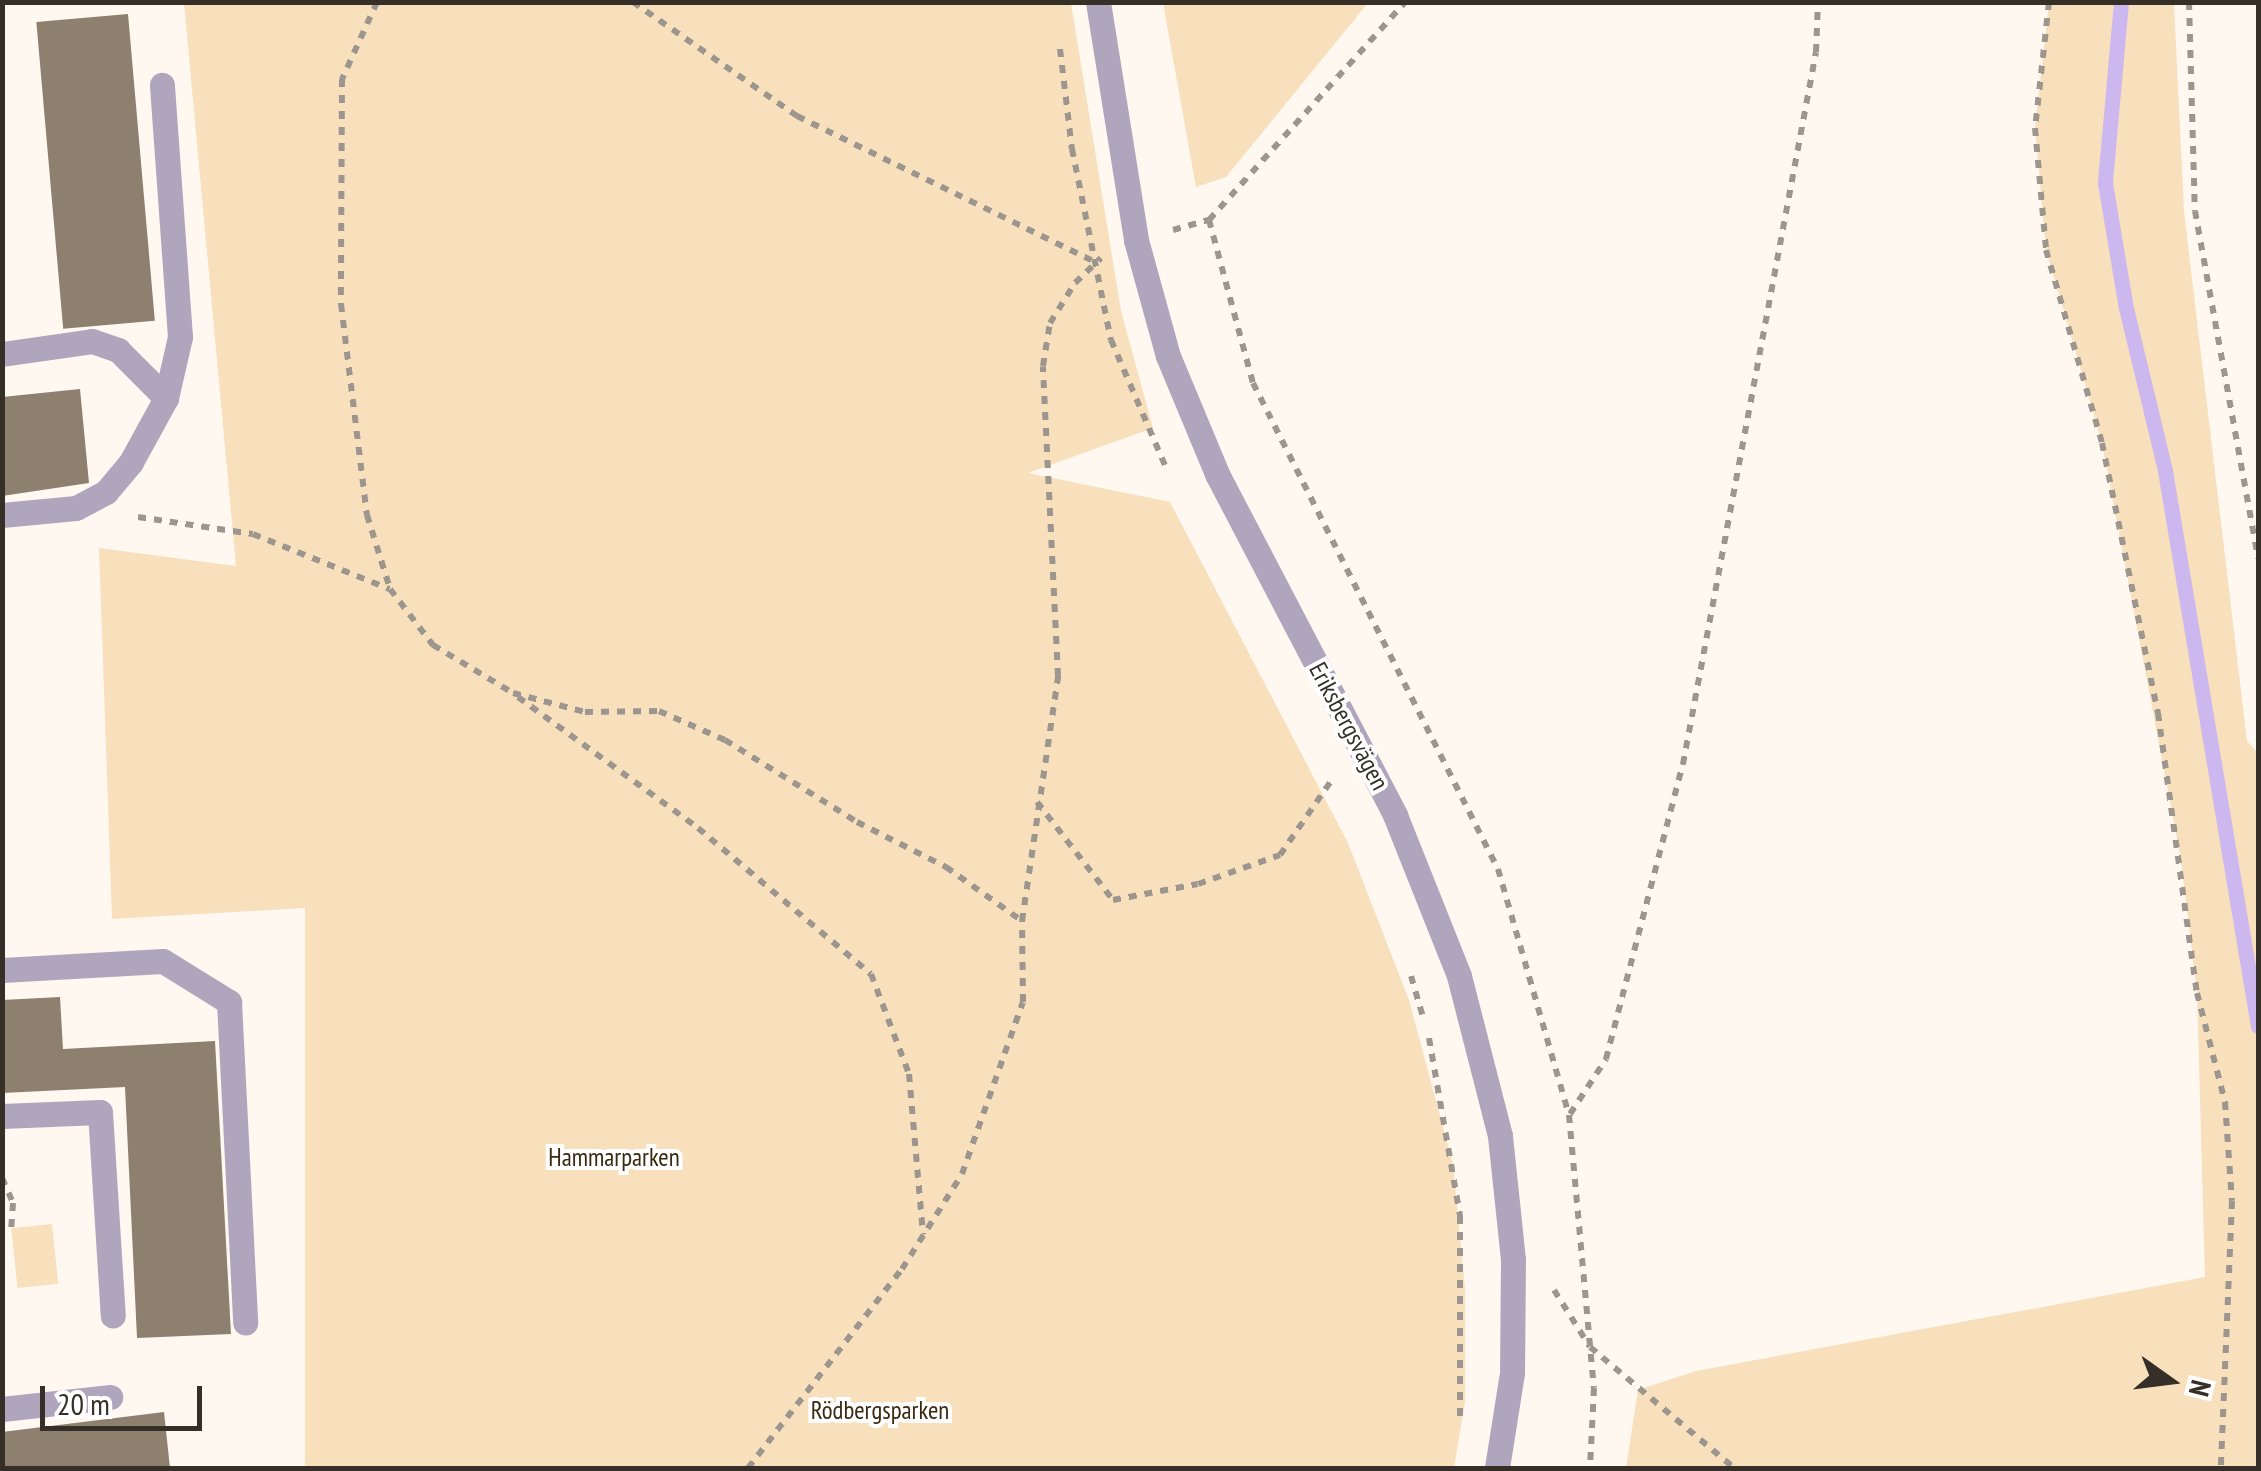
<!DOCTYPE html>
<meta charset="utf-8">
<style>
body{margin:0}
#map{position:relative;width:2261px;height:1471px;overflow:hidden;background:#fef8f0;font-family:"PT Sans Narrow",sans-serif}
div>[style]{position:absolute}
.green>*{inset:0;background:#f8e0bd;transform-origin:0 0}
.stream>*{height:15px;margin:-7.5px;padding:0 7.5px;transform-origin:7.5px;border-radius:7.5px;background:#ccb7ef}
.building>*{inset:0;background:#8d806e;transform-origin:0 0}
.path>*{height:6px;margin-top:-3px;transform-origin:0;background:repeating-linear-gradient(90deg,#9c968e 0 8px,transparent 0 16px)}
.service>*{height:25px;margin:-12.5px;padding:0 12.5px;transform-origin:12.5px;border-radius:12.5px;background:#afa6be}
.minor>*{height:25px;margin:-12.5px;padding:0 12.5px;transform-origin:12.5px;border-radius:12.5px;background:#afa6be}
span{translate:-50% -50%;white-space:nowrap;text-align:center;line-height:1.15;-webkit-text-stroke:8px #fff;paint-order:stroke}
.street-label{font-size:25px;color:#352f27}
.park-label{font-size:25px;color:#392a11}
.frame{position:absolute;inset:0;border:5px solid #352f27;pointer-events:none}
.north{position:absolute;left:2121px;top:1331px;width:100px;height:100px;-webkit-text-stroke:8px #fff;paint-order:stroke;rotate:104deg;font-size:28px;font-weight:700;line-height:40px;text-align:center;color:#352f27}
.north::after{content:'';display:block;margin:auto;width:35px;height:45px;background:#352f27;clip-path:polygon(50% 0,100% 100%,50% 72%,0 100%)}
.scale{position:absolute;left:40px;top:1386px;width:162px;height:45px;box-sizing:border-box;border:5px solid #352f27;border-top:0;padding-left:12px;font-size:30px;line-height:35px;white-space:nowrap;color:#352f27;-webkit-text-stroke:8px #fff;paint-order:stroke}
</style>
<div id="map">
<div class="green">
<div style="clip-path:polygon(184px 3px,1071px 3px,1121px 311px,1153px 428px,1028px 473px,1170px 502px,1348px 843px,1409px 1000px,1453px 1164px,1465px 1288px,1465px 1402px,1454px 1468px,305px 1468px,305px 908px,112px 919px,99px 548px,236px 566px)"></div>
<div style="clip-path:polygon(1163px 3px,1163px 2px,1368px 3px,1226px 177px,1196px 187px)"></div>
<div style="clip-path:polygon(2049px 3px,2174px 3px,2184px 211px,2247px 741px,2258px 753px,2258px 1468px,1626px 1468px,1638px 1390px,1696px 1371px,2205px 1277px,2197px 993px,2181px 860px,2102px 443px,2046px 250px,2035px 128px)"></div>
<div style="left:52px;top:1224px;width:60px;height:41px;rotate:84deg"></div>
</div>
<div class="stream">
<div style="left:2121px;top:2px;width:182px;rotate:95.1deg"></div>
<div style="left:2105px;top:183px;width:127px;rotate:80.5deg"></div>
<div style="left:2126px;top:308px;width:168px;rotate:76.5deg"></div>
<div style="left:2165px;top:471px;width:563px;rotate:80.49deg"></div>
</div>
<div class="building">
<div style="left:128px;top:14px;width:308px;height:92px;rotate:85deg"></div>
<div style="clip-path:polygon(80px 389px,89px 483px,2px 496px,2px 397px)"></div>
<div style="clip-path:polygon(60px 997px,63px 1049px,215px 1041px,231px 1334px,137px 1338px,125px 1087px,2px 1093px,2px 1000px)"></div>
<div style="clip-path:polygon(164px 1412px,170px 1468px,2px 1468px,2px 1432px)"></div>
</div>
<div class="path">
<div style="left:377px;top:2px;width:85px;rotate:114.4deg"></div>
<div style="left:342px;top:79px;width:225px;rotate:90.3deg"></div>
<div style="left:341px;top:304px;width:213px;rotate:83deg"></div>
<div style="left:367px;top:515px;width:77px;rotate:72.7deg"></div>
<div style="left:390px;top:589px;width:71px;rotate:52.5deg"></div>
<div style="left:433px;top:645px;width:93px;rotate:31deg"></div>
<div style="left:513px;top:693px;width:74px;rotate:14.8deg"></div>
<div style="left:585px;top:712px;width:74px;rotate:-0.8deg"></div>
<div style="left:659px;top:711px;width:72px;rotate:23.7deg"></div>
<div style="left:725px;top:740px;width:155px;rotate:31.8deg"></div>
<div style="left:857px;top:822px;width:100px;rotate:26.8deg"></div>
<div style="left:946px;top:867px;width:93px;rotate:35.4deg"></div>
<div style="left:633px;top:2px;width:200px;rotate:34.8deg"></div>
<div style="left:797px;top:116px;width:330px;rotate:26.1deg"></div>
<div style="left:2049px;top:2px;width:127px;rotate:96.3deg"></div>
<div style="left:2035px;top:128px;width:122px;rotate:84.8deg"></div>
<div style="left:2046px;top:250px;width:201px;rotate:73.8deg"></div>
<div style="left:2102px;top:443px;width:276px;rotate:78.3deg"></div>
<div style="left:2158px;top:713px;width:283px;rotate:82.1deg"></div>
<div style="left:2197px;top:993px;width:113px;rotate:75.6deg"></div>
<div style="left:2225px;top:1102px;width:99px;rotate:86deg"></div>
<div style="left:2232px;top:1201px;width:267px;rotate:92.4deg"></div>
<div style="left:2189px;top:2px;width:209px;rotate:88.4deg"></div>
<div style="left:2195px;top:211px;width:353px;rotate:79.7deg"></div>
<div style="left:1060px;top:49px;width:101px;rotate:83.2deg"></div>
<div style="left:1072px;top:149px;width:195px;rotate:78.5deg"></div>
<div style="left:1111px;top:340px;width:142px;rotate:66.7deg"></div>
<div style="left:1209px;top:220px;width:169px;rotate:74.9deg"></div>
<div style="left:1253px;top:383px;width:544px;rotate:63.25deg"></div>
<div style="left:1498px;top:869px;width:256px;rotate:73.9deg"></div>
<div style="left:1569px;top:1115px;width:274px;rotate:84.8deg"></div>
<div style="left:1594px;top:1388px;width:80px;rotate:92.9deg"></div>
<div style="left:1173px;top:230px;width:37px;rotate:-16deg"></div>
<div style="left:1209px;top:220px;width:293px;rotate:-48deg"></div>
<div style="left:138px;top:517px;width:116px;rotate:8.4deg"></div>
<div style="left:253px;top:534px;width:147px;rotate:22deg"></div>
<div style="left:518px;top:697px;width:223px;rotate:36deg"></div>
<div style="left:698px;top:828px;width:226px;rotate:40.2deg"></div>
<div style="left:871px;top:974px;width:107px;rotate:69.2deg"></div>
<div style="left:909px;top:1074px;width:161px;rotate:85deg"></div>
<div style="left:1037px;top:802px;width:124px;rotate:52.2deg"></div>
<div style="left:1113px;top:900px;width:86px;rotate:-10.7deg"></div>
<div style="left:1198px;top:884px;width:87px;rotate:-19.5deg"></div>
<div style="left:1280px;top:855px;width:90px;rotate:-55.4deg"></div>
<div style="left:1411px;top:976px;width:43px;rotate:73.7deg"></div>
<div style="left:1429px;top:1038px;width:181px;rotate:80.1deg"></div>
<div style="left:1460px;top:1216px;width:202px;rotate:90deg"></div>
<div style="left:1570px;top:1114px;width:66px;rotate:-56.8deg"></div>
<div style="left:1606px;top:1059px;width:305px;rotate:-75.4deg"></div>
<div style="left:1683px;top:764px;width:724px;rotate:-79.42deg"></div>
<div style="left:1816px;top:52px;width:50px;rotate:-87.7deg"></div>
<div style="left:2px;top:1178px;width:27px;rotate:66deg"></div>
<div style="left:13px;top:1203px;width:26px;rotate:94deg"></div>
<div style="left:1554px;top:1290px;width:67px;rotate:57.7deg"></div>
<div style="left:1590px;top:1347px;width:188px;rotate:40deg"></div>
<div style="left:748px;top:1468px;width:252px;rotate:-52.3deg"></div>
<div style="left:902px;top:1269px;width:112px;rotate:-57.7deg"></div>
<div style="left:962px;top:1174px;width:182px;rotate:-70.5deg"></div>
<div style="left:1023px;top:1002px;width:81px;rotate:-90.7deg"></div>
<div style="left:1022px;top:921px;width:248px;rotate:-81.6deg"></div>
<div style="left:1058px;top:676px;width:310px;rotate:-92.8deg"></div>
<div style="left:1043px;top:366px;width:44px;rotate:-80.8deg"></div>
<div style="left:1050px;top:323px;width:47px;rotate:-58deg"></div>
<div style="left:1075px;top:283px;width:36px;rotate:-44deg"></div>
</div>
<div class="service">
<div style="left:2px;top:354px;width:91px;rotate:-8.2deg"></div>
<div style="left:92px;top:341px;width:28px;rotate:19deg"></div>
<div style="left:118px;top:350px;width:68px;rotate:45deg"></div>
<div style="left:2px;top:515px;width:74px;rotate:-5.4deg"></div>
<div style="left:76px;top:508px;width:34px;rotate:-28deg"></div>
<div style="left:106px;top:492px;width:39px;rotate:-50deg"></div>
<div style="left:131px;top:462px;width:73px;rotate:-61.3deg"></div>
<div style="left:166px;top:398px;width:63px;rotate:-77.1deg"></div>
<div style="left:180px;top:337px;width:253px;rotate:-94.1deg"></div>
<div style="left:2px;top:970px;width:161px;rotate:-3.2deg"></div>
<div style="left:163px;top:961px;width:78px;rotate:31.8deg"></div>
<div style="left:229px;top:1002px;width:321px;rotate:87.1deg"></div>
<div style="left:2px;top:1116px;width:98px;rotate:-2.3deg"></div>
<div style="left:100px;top:1112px;width:204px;rotate:86.4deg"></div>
<div style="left:2px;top:1409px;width:109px;rotate:-6.3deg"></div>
</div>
<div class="minor">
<div style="left:1098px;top:2px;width:241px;rotate:80.9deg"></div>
<div style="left:1136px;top:240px;width:120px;rotate:74.6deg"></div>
<div style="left:1168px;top:356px;width:128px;rotate:67.4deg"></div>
<div style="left:1217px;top:474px;width:385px;rotate:62.4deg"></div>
<div style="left:1395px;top:815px;width:173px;rotate:68.3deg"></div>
<div style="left:1459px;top:976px;width:165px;rotate:75.6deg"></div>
<div style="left:1500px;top:1136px;width:125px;rotate:84deg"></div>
<div style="left:1513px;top:1260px;width:113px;rotate:90.5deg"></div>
<div style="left:1512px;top:1373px;width:96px;rotate:99deg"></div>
</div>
<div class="street-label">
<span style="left:1349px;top:726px;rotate:62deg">Eriksbergsvägen</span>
</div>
<div class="park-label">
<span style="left:614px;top:1157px">Hammarparken</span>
<span style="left:880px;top:1410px">Rödbergsparken</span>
</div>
<div class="frame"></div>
<div class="north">N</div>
<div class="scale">20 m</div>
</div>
